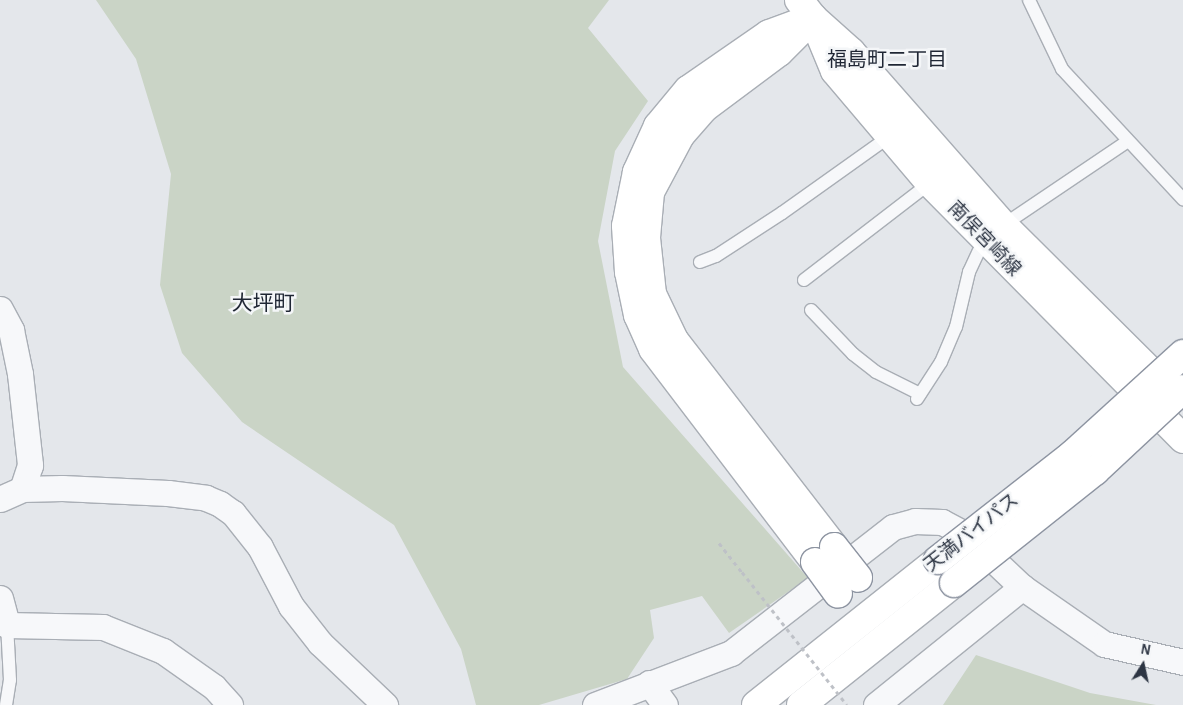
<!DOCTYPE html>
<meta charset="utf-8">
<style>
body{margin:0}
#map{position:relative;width:1183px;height:705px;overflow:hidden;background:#e4e7eb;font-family:"Alegreya Sans","Noto Sans JP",sans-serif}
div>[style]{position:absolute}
.green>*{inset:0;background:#cad4c6}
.path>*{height:3px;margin-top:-1.5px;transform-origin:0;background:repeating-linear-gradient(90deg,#bec1c7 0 4px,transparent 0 8px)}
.roads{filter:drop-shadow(1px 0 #a9aeb5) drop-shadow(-1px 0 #a9aeb5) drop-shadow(0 1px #a9aeb5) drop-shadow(0 -1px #a9aeb5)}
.lane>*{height:12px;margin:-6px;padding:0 6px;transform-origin:6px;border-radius:6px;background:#f7f8fa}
.street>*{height:25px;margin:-12.5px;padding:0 12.5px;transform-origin:12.5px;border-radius:12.5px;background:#f7f8fa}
.primary>*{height:28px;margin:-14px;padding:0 14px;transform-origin:14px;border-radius:14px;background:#fff}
.highway>*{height:28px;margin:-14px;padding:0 14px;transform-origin:14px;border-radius:14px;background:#fff}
.path-bridge>*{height:3px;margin-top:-1.5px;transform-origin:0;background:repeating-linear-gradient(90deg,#bec1c7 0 4px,transparent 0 8px)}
.bridges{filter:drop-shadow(1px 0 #8d94a1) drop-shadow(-1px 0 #8d94a1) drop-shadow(0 1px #8d94a1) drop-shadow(0 -1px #8d94a1)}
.highway-bridge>*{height:28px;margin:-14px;padding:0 14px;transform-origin:14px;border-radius:14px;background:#fff}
span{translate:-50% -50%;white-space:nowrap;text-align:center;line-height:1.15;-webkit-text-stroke:5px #f4f6f8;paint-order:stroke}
.street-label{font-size:19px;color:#2d3543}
.neighbourhood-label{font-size:20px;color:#1f2634}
.quarter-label{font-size:21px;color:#1f2634}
.north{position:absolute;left:1118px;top:640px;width:50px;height:50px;-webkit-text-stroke:4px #f4f6f8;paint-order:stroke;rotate:10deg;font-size:14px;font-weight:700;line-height:20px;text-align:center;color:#2d3543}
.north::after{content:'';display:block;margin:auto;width:18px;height:22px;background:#2d3543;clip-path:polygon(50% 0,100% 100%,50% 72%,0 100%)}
</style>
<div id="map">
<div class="green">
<div style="clip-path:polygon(96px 0,609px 0,588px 28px,648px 101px,615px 151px,598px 241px,623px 367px,808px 578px,729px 633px,702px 596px,650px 610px,654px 638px,627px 679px,539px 705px,476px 705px,461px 649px,394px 525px,242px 422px,182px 353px,160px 285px,171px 174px,136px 59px)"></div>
<div style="clip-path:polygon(976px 655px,1090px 693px,1156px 705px,943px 705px)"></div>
</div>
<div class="path">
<div style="left:719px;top:543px;width:37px;rotate:52deg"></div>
</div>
<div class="roads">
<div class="lane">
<div style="left:1029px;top:0;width:76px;rotate:64.4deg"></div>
<div style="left:1062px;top:69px;width:178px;rotate:47.1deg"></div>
<div style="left:1002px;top:226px;width:152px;rotate:-34deg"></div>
<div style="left:700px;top:262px;width:17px;rotate:-21deg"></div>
<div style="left:716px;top:256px;width:79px;rotate:-33.1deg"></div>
<div style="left:782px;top:213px;width:133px;rotate:-35.5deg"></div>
<div style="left:804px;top:280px;width:159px;rotate:-37.6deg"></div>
<div style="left:811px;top:310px;width:61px;rotate:46.3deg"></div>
<div style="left:853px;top:354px;width:29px;rotate:38deg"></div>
<div style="left:876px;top:372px;width:49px;rotate:26.6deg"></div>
<div style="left:917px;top:399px;width:44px;rotate:-57deg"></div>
<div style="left:941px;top:362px;width:38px;rotate:-67deg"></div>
<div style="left:956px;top:327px;width:57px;rotate:-76.7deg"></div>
<div style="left:969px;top:272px;width:23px;rotate:-65deg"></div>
<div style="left:6px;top:705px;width:25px;rotate:-81deg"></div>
<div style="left:10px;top:680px;width:55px;rotate:-93.1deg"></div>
</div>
<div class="street">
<div style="left:0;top:309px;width:24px;rotate:62deg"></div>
<div style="left:11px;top:330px;width:45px;rotate:78.4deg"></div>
<div style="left:20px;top:374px;width:92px;rotate:83.7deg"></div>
<div style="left:30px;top:465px;width:25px;rotate:108deg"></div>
<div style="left:0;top:499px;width:24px;rotate:-24deg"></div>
<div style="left:22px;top:489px;width:40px;rotate:-1.4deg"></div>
<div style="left:62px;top:488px;width:106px;rotate:2.7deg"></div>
<div style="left:168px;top:493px;width:38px;rotate:7deg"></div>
<div style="left:206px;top:498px;width:15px;rotate:23deg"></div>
<div style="left:220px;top:504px;width:16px;rotate:35deg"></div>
<div style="left:233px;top:513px;width:43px;rotate:51.5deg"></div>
<div style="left:260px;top:547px;width:67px;rotate:62.3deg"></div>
<div style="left:291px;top:606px;width:47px;rotate:51.9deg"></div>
<div style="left:320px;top:643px;width:90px;rotate:43.6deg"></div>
<div style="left:0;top:598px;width:28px;rotate:75deg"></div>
<div style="left:7px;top:625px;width:96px;rotate:1.2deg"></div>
<div style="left:103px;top:627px;width:65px;rotate:21.8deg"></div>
<div style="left:163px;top:651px;width:62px;rotate:35.2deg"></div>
<div style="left:214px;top:687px;width:24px;rotate:48deg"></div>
<div style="left:649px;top:683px;width:27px;rotate:54deg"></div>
<div style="left:595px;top:705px;width:146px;rotate:-20.9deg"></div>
<div style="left:731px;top:653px;width:205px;rotate:-37.9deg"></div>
<div style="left:893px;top:527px;width:23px;rotate:-15deg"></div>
<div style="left:915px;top:521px;width:27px;rotate:2deg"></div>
<div style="left:942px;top:522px;width:30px;rotate:28deg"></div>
<div style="left:968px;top:536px;width:74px;rotate:43.4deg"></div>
<div style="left:1022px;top:587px;width:100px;rotate:34.8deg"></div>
<div style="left:1104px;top:644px;width:81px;rotate:12.8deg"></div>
<div style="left:876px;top:705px;width:188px;rotate:-38.9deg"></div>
</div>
<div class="primary">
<div style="left:799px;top:0;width:23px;rotate:52deg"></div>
<div style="left:813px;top:18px;width:51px;rotate:41.8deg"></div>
<div style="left:851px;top:52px;width:230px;rotate:48.7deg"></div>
<div style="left:1003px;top:225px;width:240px;rotate:44.8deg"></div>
<div style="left:813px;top:18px;width:57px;rotate:67.5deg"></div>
<div style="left:835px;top:71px;width:147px;rotate:49.7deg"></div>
<div style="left:930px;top:183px;width:360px;rotate:45.3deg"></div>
</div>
<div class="highway">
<div style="left:813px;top:18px;width:47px;rotate:160deg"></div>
<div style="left:769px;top:34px;width:98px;rotate:145.3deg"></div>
<div style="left:688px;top:90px;width:47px;rotate:129.8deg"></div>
<div style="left:658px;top:126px;width:51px;rotate:114.5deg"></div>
<div style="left:637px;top:172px;width:55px;rotate:101.5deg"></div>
<div style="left:626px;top:226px;width:46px;rotate:86.3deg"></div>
<div style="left:629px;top:272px;width:44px;rotate:78.2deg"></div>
<div style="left:638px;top:315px;width:37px;rotate:66deg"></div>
<div style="left:653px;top:349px;width:268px;rotate:52.7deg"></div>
<div style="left:808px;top:23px;width:41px;rotate:135deg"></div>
<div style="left:779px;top:52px;width:94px;rotate:143.3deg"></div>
<div style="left:704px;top:108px;width:35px;rotate:131deg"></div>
<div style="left:681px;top:134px;width:66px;rotate:118.1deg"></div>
<div style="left:650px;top:192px;width:46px;rotate:95deg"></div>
<div style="left:646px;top:238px;width:56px;rotate:83.9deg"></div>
<div style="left:652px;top:294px;width:51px;rotate:64.4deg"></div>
<div style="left:674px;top:340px;width:262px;rotate:52.3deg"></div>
<div style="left:756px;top:705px;width:233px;rotate:-38.5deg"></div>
<div style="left:801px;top:705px;width:196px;rotate:-38.6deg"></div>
</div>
</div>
<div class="path-bridge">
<div style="left:742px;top:572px;width:169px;rotate:51.7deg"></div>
</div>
<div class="bridges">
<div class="highway-bridge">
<div style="left:834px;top:547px;width:39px;rotate:52deg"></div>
<div style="left:938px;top:560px;width:170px;rotate:-38.1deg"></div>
<div style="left:1072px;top:455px;width:150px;rotate:-42.3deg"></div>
<div style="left:815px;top:562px;width:39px;rotate:54deg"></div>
<div style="left:954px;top:583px;width:180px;rotate:-38.5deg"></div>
<div style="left:1095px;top:471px;width:120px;rotate:-43deg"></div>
</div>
</div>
<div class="street-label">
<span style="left:984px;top:239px;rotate:46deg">南俣宮崎線</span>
<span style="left:972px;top:533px;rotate:-38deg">天満バイパス</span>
</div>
<div class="neighbourhood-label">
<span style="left:887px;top:60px">福島町二丁目</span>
</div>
<div class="quarter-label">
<span style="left:263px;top:304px">大坪町</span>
</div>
<div class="north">N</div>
</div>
